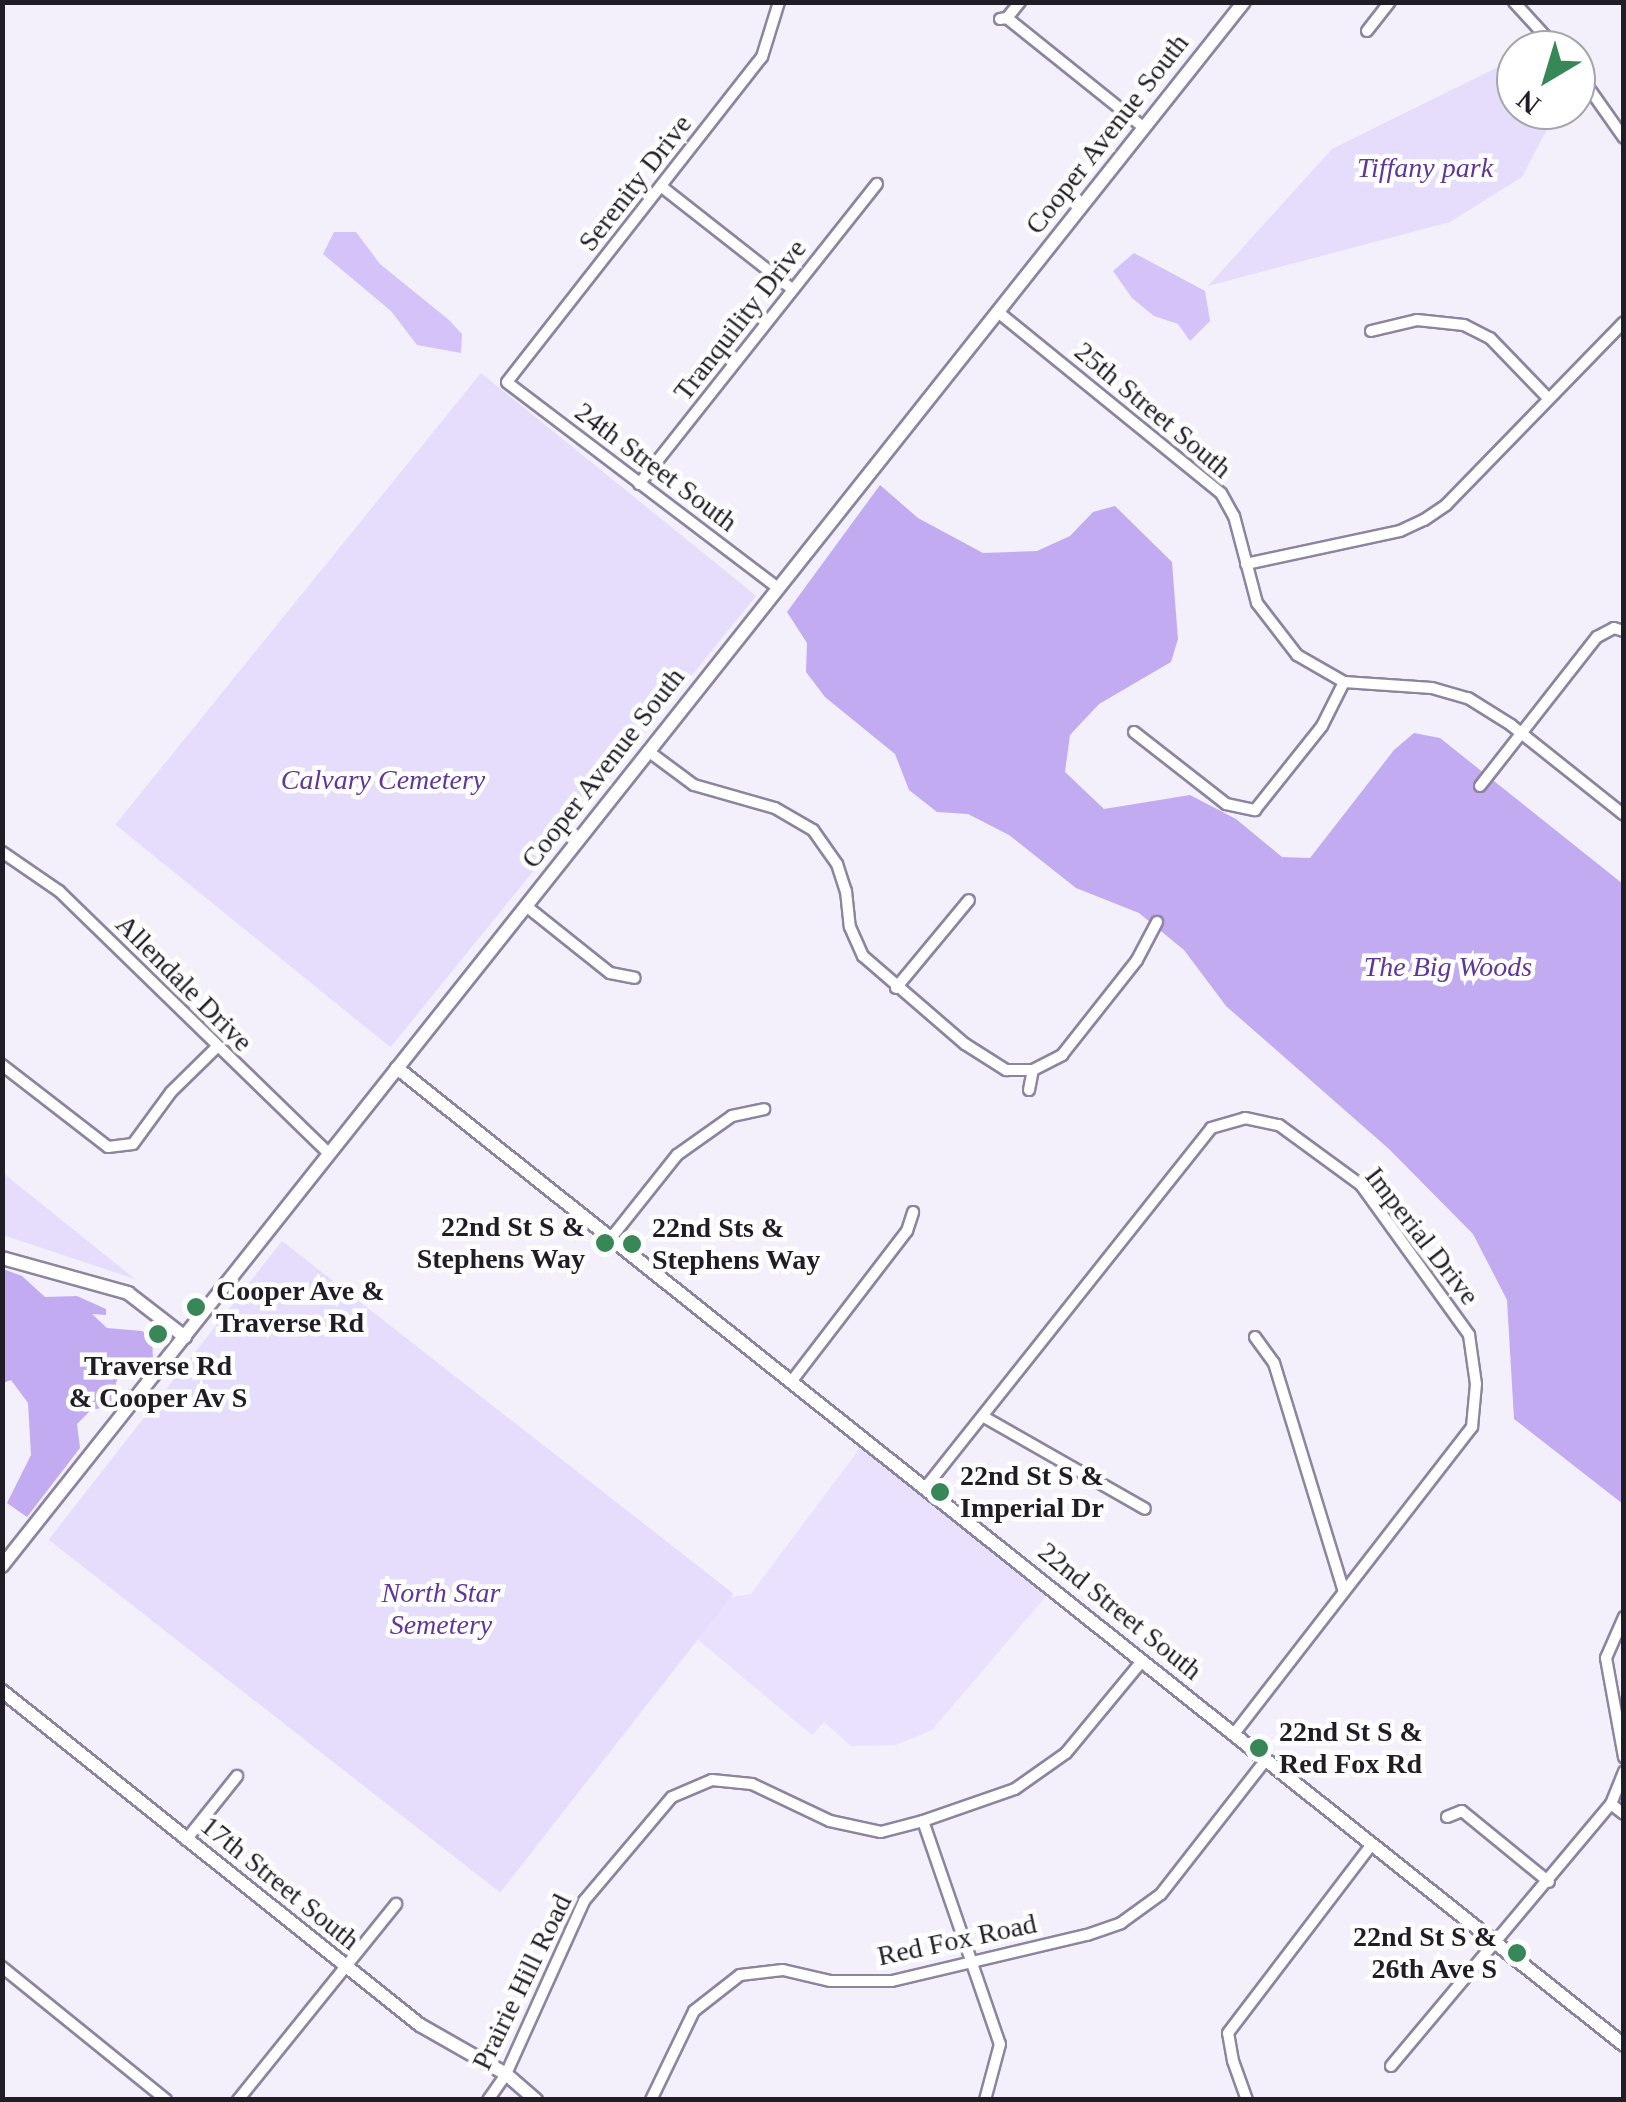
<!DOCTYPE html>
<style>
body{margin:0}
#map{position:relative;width:1626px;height:2102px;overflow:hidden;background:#f3effb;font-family:"Times New Roman",serif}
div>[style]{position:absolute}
.built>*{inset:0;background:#eae1fe}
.green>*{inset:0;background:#e6ddfc;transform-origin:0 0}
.forest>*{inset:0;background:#c3abf2}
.water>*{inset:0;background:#d4c3f9}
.roads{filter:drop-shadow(2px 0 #8d859f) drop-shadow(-2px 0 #8d859f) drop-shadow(0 2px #8d859f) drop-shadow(0 -2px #8d859f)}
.minor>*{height:10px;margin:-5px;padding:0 5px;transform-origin:5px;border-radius:5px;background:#fff}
.tertiary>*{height:12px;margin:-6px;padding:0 6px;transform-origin:6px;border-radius:6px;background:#fff}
.dots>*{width:28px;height:28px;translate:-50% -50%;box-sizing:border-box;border:5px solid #fff;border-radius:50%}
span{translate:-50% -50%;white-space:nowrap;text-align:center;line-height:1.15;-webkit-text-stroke:9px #fff;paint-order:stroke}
.street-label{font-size:28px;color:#201d27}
.park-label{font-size:28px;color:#61369a;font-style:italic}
.poi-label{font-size:28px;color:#201d27;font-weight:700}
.right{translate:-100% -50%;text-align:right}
.left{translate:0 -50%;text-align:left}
.frame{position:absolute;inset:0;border:5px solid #201d27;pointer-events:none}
.north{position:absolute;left:1496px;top:30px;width:100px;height:100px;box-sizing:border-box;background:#fff;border:2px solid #a6a5a9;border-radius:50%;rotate:218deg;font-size:28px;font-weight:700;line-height:40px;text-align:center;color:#201d27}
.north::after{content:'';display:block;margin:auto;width:35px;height:45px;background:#378757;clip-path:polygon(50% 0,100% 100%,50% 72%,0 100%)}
</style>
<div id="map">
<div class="built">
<div style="clip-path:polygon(860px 1448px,1047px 1595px,932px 1730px,896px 1745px,851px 1746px,824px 1722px,812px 1735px,697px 1639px,731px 1597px,751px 1594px)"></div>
</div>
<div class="green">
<div style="clip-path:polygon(1516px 58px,1516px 110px,1557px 110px,1522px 177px,1450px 222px,1208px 286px,1332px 149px)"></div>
<div style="left:481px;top:373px;width:354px;height:581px;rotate:39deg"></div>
<div style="clip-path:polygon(2px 1173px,3px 1173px,135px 1279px,3px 1235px)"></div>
<div style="left:282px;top:1241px;width:573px;height:379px;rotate:38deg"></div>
</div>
<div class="forest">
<div style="clip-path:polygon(880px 485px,918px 518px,983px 553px,1037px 551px,1070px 536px,1093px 512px,1115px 506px,1172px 562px,1178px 639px,1171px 662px,1099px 704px,1070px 735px,1065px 772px,1104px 809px,1190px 795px,1236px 819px,1282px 857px,1310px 858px,1394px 750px,1414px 733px,1440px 738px,1623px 884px,1623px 1504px,1514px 1419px,1507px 1300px,1473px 1234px,1389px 1149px,1226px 1006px,1184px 950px,1139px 913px,1076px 888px,1009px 835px,968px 814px,937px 812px,909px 790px,895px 754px,825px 697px,806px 672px,807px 643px,787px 612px)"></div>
<div style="clip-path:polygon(3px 1269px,22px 1276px,45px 1297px,77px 1296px,106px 1309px,106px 1315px,92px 1314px,107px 1328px,142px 1331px,152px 1337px,153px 1359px,117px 1380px,112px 1395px,130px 1389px,116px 1405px,91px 1410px,77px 1424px,80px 1448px,27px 1517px,7px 1503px,31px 1455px,28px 1403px,11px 1380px,3px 1383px)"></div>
</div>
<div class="water">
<div style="clip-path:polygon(334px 232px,356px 232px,380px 264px,449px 320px,462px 334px,461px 353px,417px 345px,391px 311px,323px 254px)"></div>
<div style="clip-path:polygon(1134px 253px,1205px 291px,1210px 321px,1190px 341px,1178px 324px,1154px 316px,1132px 298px,1113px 271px)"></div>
</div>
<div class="roads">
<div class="minor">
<div style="left:1514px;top:2px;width:65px;rotate:47.5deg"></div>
<div style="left:1007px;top:18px;width:174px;rotate:38.7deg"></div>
<div style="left:1000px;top:19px;width:7px;rotate:-8deg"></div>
<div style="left:1007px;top:18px;width:21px;rotate:-51deg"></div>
<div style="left:1367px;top:31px;width:37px;rotate:-52deg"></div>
<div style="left:1576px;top:70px;width:83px;rotate:54.8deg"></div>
<div style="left:662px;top:187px;width:165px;rotate:38.1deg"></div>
<div style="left:998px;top:312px;width:287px;rotate:39.1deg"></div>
<div style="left:1221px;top:493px;width:26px;rotate:61deg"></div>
<div style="left:1234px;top:516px;width:90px;rotate:75.2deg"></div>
<div style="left:1257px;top:603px;width:66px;rotate:52.4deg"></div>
<div style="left:1297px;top:655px;width:54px;rotate:29.9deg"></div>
<div style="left:1344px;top:682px;width:88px;rotate:3.9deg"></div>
<div style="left:1432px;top:688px;width:37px;rotate:16deg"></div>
<div style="left:1468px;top:698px;width:51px;rotate:32.1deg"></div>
<div style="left:1511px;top:725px;width:144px;rotate:38.5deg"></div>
<div style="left:1371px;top:331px;width:47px;rotate:-13.4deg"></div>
<div style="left:1417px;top:320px;width:47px;rotate:6.1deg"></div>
<div style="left:1464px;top:325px;width:29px;rotate:27deg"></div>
<div style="left:1490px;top:338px;width:82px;rotate:46deg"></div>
<div style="left:639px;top:484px;width:383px;rotate:-51.6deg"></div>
<div style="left:1246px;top:564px;width:157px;rotate:-12.1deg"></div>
<div style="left:1400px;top:531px;width:26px;rotate:-25deg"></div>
<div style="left:1424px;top:520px;width:27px;rotate:-34deg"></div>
<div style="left:1446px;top:505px;width:255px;rotate:-45.8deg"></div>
<div style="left:778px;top:588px;width:340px;rotate:-142.8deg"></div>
<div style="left:507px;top:382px;width:413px;rotate:-51.9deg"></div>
<div style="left:762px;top:57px;width:58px;rotate:-72.8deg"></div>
<div style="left:1134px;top:732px;width:117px;rotate:38deg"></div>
<div style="left:1226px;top:804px;width:30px;rotate:12deg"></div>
<div style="left:1255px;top:810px;width:107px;rotate:-51.4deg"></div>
<div style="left:1322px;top:726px;width:49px;rotate:-63.4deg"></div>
<div style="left:648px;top:751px;width:57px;rotate:36.5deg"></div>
<div style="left:694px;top:785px;width:84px;rotate:15.9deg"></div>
<div style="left:775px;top:808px;width:44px;rotate:30.1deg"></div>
<div style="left:813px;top:830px;width:42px;rotate:54.8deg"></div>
<div style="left:837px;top:864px;width:28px;rotate:72deg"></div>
<div style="left:846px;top:891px;width:36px;rotate:84deg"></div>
<div style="left:850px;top:927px;width:32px;rotate:66deg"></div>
<div style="left:863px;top:956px;width:135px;rotate:40.8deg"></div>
<div style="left:965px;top:1044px;width:49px;rotate:32.4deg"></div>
<div style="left:1006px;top:1070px;width:27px"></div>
<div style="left:1033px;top:1070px;width:33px;rotate:-27deg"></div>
<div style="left:1062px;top:1055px;width:121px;rotate:-51.7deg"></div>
<div style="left:1137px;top:960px;width:43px;rotate:-62.2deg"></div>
<div style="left:1480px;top:786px;width:189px;rotate:-51.9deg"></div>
<div style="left:1597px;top:637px;width:19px;rotate:-28deg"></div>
<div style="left:1614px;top:628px;width:10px;rotate:17deg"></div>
<div style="left:2px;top:852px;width:69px;rotate:34.4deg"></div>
<div style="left:59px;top:891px;width:377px;rotate:44.2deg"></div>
<div style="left:526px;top:906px;width:107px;rotate:38.6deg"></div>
<div style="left:610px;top:973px;width:25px;rotate:11deg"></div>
<div style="left:896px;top:988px;width:114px;rotate:-50.3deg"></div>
<div style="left:2px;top:1065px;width:134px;rotate:37.7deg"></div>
<div style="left:108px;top:1147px;width:25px;rotate:-7deg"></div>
<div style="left:133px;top:1144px;width:64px;rotate:-53.8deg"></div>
<div style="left:171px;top:1092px;width:63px;rotate:-44.4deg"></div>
<div style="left:1029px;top:1090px;width:20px;rotate:-79deg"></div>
<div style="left:611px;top:1238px;width:106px;rotate:-51.5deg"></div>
<div style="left:677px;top:1155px;width:67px;rotate:-35.3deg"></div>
<div style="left:732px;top:1116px;width:33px;rotate:-12deg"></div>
<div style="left:1255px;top:1337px;width:32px;rotate:54deg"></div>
<div style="left:1274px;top:1363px;width:239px;rotate:73deg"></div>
<div style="left:791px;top:1382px;width:190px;rotate:-52.5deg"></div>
<div style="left:907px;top:1231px;width:20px;rotate:-72deg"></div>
<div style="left:984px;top:1417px;width:185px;rotate:29.7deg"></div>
<div style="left:925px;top:1488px;width:460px;rotate:-51.5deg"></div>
<div style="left:1211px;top:1128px;width:35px;rotate:-16deg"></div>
<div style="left:1245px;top:1118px;width:35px;rotate:12deg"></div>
<div style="left:1279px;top:1125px;width:102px;rotate:36.2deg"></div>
<div style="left:1361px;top:1185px;width:185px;rotate:54.2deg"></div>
<div style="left:1469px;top:1335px;width:49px;rotate:81.9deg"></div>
<div style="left:1476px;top:1384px;width:43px;rotate:95.3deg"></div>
<div style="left:1472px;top:1427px;width:388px;rotate:127.8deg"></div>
<div style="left:1624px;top:1617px;width:45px;rotate:113.7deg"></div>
<div style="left:1606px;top:1658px;width:101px;rotate:79.7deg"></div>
<div style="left:1611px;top:1804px;width:16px;rotate:38deg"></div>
<div style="left:1447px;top:1817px;width:16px;rotate:-22deg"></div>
<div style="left:1462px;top:1811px;width:112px;rotate:39.2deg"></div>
<div style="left:923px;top:1821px;width:236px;rotate:71deg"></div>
<div style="left:1000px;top:2044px;width:58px;rotate:105deg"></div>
<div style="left:186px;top:1840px;width:82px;rotate:-51.4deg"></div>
<div style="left:2px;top:1967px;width:211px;rotate:39deg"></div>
<div style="left:1391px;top:2066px;width:342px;rotate:-50deg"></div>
<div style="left:1611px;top:1804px;width:35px;rotate:-68deg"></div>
<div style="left:238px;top:2100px;width:252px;rotate:-51.1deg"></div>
<div style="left:488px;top:2100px;width:32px;rotate:-55deg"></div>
<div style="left:506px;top:2074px;width:190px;rotate:-65.7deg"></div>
<div style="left:584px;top:1901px;width:136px;rotate:-49.8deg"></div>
<div style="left:672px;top:1797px;width:43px;rotate:-23deg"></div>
<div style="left:712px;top:1780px;width:40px;rotate:5.7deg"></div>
<div style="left:752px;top:1784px;width:86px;rotate:25.4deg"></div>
<div style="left:830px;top:1821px;width:52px;rotate:12.2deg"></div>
<div style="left:881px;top:1832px;width:43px;rotate:-14.7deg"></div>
<div style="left:923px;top:1821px;width:97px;rotate:-19.2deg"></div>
<div style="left:1015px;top:1789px;width:62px;rotate:-35.2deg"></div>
<div style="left:1066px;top:1753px;width:119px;rotate:-50.4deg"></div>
<div style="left:651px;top:2100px;width:99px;rotate:-64.2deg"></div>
<div style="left:694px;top:2011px;width:58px;rotate:-38deg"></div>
<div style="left:740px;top:1975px;width:43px;rotate:-6.6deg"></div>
<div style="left:783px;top:1970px;width:48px;rotate:13.2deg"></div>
<div style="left:830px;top:1981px;width:62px"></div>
<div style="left:892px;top:1981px;width:200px;rotate:-13.3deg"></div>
<div style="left:1087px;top:1935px;width:36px;rotate:-19deg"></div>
<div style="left:1121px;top:1923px;width:49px;rotate:-35.9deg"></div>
<div style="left:1161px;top:1894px;width:169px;rotate:-52deg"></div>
<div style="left:1247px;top:2100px;width:41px;rotate:-109.7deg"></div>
<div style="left:1233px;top:2061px;width:28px;rotate:-100deg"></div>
<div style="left:1228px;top:2033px;width:238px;rotate:-52.7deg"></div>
</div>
<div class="tertiary">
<div style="left:397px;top:1068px;width:1568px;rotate:38.53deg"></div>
<div style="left:2px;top:1258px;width:131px;rotate:15.5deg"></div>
<div style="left:128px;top:1293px;width:72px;rotate:37.7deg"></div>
<div style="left:2px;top:1566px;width:1997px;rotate:-51.55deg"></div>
<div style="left:2px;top:1691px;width:535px;rotate:38.63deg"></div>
<div style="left:420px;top:2025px;width:99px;rotate:29.7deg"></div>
<div style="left:506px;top:2074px;width:40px;rotate:41deg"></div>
</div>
</div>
<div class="dots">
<div style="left:605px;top:1243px;background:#378757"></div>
<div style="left:632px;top:1244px;background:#378757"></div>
<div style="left:196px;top:1307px;background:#378757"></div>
<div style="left:158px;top:1334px;background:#378757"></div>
<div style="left:940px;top:1492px;background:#378757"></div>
<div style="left:1259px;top:1748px;background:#378757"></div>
<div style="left:1517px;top:1953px;background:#378757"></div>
</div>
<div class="street-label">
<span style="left:1107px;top:134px;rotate:-52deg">Cooper Avenue South</span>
<span style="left:635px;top:183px;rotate:-52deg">Serenity Drive</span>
<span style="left:740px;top:320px;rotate:-52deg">Tranquility Drive</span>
<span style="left:1153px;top:410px;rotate:40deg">25th Street South</span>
<span style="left:656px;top:467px;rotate:37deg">24th Street South</span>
<span style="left:603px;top:768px;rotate:-52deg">Cooper Avenue South</span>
<span style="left:184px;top:983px;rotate:45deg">Allendale Drive</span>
<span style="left:1422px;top:1236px;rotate:52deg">Imperial Drive</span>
<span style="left:1120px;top:1611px;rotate:39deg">22nd Street South</span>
<span style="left:280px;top:1883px;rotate:39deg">17th Street South</span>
<span style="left:957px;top:1940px;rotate:-12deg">Red Fox Road</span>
<span style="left:522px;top:1982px;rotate:-64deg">Prairie Hill Road</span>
</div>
<div class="park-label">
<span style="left:1425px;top:168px">Tiffany park</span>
<span style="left:383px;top:780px">Calvary Cemetery</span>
<span style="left:1448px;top:967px">The Big Woods</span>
<span style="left:441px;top:1609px">North Star<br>Semetery</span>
</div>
<div class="poi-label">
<span class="right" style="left:585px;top:1243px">22nd St S &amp;<br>Stephens Way</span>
<span class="left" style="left:652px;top:1244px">22nd Sts &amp;<br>Stephens Way</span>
<span class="left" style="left:216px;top:1307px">Cooper Ave &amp;<br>Traverse Rd</span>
<span style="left:158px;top:1382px">Traverse Rd<br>&amp; Cooper Av S</span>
<span class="left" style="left:960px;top:1492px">22nd St S &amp;<br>Imperial Dr</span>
<span class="left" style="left:1279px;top:1748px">22nd St S &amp;<br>Red Fox Rd</span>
<span class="right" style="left:1497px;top:1953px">22nd St S &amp;<br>26th Ave S</span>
</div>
<div class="frame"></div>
<div class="north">N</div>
</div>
